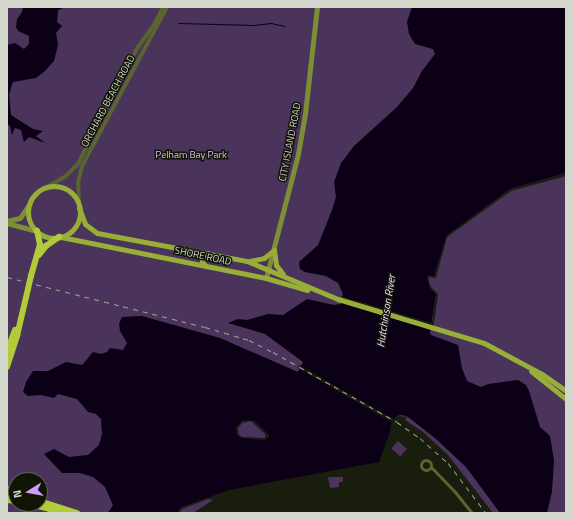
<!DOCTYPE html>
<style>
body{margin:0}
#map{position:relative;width:573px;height:520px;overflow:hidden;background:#191d0d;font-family:"Titillium Web",sans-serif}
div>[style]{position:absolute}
.green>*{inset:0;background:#4a345b;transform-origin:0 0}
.water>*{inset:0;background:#0b0016}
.pier>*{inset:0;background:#191d0d}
.stream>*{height:1px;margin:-0.5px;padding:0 0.5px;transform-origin:0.5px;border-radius:0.5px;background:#0b0016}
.minor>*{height:3px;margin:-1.5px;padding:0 1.5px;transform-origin:1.5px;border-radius:1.5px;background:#596430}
.minor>.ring{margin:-1.5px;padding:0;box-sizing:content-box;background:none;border:3px solid #596430;border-radius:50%}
.tertiary>*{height:4px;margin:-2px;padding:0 2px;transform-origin:2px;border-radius:2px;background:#596430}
.secondary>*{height:4.5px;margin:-2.25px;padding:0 2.25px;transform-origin:2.25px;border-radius:2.25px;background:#7c8e36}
.primary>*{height:5px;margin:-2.5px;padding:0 2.5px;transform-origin:2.5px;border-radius:2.5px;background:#98ae38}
.primary>.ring{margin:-2.5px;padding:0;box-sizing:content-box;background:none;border:5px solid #98ae38;border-radius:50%}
.motorway>*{height:5.5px;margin:-2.75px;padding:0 2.75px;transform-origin:2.75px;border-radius:2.75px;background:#b1cc38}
.rail>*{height:1px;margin-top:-0.5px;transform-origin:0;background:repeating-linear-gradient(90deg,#9fa296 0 5px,transparent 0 10px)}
.motorway-bridge>*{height:5.5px;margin:-2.75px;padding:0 2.75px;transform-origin:2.75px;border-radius:2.75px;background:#b1cc38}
span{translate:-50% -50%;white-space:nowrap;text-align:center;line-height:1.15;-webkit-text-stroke:3px #101405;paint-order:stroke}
.street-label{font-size:10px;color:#d3d6cb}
.park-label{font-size:10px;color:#dec0f8}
.water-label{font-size:11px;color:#ecd8fe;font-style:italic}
.frame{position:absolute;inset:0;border:8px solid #d3d6cb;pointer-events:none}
.north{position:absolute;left:8px;top:472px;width:40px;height:40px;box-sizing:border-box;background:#101405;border:1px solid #5e6254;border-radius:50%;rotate:259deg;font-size:11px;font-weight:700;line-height:16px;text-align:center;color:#d3d6cb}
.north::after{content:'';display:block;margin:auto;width:14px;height:18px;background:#d29dfd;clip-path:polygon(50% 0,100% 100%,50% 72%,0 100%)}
</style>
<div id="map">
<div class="green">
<div style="clip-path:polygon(evenodd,7px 7px,439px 7px,443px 17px,380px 296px,378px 297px,343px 294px,341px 304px,334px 305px,298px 372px,119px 513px,7px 513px,7px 7px,16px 480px,40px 480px,40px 504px,16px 504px,16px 480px)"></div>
<div style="clip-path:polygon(566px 173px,566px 513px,493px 513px,448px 455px,423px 432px,405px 420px,407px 417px,396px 416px,420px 381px,431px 289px,427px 276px,446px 237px,510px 189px)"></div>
<div style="clip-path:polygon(251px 421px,265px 434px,265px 438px,242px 437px,239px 435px,238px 428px,242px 423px)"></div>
<div style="left:398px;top:441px;width:12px;height:10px;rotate:42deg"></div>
<div style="clip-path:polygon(328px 477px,343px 477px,343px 482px,339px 482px,339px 487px,330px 488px)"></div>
<div style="clip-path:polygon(208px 499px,213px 500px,193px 513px,179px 513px,182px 509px)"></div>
</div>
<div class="water">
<div style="clip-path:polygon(23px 7px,66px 7px,58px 10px,57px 22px,62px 26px,56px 33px,58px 45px,54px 61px,45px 71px,36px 78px,13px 82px,9px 94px,11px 115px,33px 129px,43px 131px,36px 136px,45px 143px,29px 137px,24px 142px,21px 130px,15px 128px,12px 135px,10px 126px,7px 124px,7px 45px,15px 43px,24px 49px,29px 44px,29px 36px,18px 31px,16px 27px,17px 19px,22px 12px)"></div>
<div style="clip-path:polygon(evenodd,412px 7px,566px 7px,566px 173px,510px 189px,447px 235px,434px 277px,427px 276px,431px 289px,436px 294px,430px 333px,431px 335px,458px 345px,462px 368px,467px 381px,481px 387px,488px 384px,518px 380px,526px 385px,529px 391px,540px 427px,550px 436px,554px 460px,552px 492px,547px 513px,500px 513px,466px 467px,436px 439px,408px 417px,402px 415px,396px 416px,391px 424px,390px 432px,379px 462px,229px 490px,181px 507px,177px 513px,108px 513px,113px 505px,105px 487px,93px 477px,80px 473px,62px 473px,44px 454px,54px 449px,69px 457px,88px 455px,99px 445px,102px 434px,101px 419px,96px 414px,88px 412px,77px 399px,58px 394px,54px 398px,41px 395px,28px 396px,23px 392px,26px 382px,33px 371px,48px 371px,66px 362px,82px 365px,93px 352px,101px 354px,107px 352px,110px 348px,123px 350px,127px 343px,120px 331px,119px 324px,122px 317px,142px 316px,220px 338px,298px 372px,303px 362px,265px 334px,228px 323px,238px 319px,247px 320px,268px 314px,283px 315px,307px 299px,334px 305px,341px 304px,343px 294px,338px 283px,326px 276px,305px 272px,300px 269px,299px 262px,318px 245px,332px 210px,336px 197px,334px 182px,341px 163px,354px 146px,397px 107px,413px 88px,422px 71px,435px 54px,433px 49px,415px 44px,409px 34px,407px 22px,412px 7px,243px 420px,255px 421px,269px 435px,268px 438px,264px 440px,241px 438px,236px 434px,236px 427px,243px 420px)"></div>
</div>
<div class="pier">
<div style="clip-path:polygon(566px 173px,566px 176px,511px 191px,447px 237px,436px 278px,429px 277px,428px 280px,430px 286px,438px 294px,433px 330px,339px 302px,341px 296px,432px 323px,436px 294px,429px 287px,427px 276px,429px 275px,434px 277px,447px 235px,510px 189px)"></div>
<div style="clip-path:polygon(299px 365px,395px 420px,393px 423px,298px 368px)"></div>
</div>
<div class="stream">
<div style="left:178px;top:23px;width:76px;rotate:1.5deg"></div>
<div style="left:254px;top:25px;width:17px;rotate:-7deg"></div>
<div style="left:271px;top:23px;width:14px;rotate:12deg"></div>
</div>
<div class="minor">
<div class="ring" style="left:421px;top:460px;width:7px;height:7px"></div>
<div style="left:431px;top:467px;width:35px;rotate:46deg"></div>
<div style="left:455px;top:492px;width:27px;rotate:51deg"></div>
</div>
<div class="tertiary">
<div style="left:47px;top:187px;width:22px;rotate:-30deg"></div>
<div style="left:66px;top:176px;width:17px;rotate:-45deg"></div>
<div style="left:78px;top:164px;width:77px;rotate:-63.8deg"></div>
<div style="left:112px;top:95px;width:55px;rotate:-61.6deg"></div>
<div style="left:138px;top:47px;width:27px;rotate:-54deg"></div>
<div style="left:154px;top:25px;width:20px;rotate:-63deg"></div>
<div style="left:79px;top:206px;width:23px;rotate:-92deg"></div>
<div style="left:78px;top:183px;width:17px;rotate:-77deg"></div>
<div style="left:82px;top:166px;width:180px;rotate:-61.9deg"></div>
</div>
<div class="secondary">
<div style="left:7px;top:221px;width:13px;rotate:-13deg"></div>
<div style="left:20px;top:218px;width:18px;rotate:-56deg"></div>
<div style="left:7px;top:223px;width:31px;rotate:15deg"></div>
<div style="left:266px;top:278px;width:128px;rotate:-75.5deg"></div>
<div style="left:298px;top:154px;width:41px;rotate:-80.1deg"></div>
<div style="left:305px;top:114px;width:108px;rotate:-83.6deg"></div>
</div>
<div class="primary">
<div class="ring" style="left:28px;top:186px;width:47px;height:47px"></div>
<div style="left:79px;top:208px;width:17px;rotate:69deg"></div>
<div style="left:85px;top:224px;width:15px;rotate:37deg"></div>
<div style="left:97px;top:233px;width:153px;rotate:10.6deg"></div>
<div style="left:247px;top:261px;width:99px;rotate:22.7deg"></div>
<div style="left:338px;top:299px;width:152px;rotate:16.8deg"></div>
<div style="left:484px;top:343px;width:66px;rotate:28.1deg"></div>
<div style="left:542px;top:374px;width:29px;rotate:35deg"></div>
<div style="left:61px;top:237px;width:209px;rotate:11.3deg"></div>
<div style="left:266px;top:278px;width:43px;rotate:16.3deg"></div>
<div style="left:274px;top:250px;width:15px;rotate:82deg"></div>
<div style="left:276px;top:265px;width:11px;rotate:52deg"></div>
<div style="left:250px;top:261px;width:14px;rotate:-12deg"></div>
<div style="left:264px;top:258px;width:13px;rotate:-39deg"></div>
<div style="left:206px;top:266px;width:6px;rotate:-135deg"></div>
<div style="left:202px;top:262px;width:3px;rotate:-90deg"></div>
<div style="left:202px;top:259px;width:5px;rotate:-68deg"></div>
<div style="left:204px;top:254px;width:4px;rotate:-14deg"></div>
<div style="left:531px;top:371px;width:45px;rotate:38.7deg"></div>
</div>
<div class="motorway">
<div style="left:39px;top:255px;width:11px;rotate:-52deg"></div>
<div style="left:46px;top:246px;width:16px;rotate:-35deg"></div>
<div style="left:31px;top:276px;width:32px;rotate:-74deg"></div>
<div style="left:40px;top:245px;width:14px;rotate:-102deg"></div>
<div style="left:7px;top:352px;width:23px;rotate:-70deg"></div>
<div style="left:7px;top:367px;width:33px;rotate:-72deg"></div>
<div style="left:17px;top:336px;width:48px;rotate:-76.8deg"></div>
<div style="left:7px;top:489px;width:10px;rotate:24deg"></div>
<div style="left:7px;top:495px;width:9px;rotate:6deg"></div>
<div style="left:7px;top:500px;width:9px;rotate:6deg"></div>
<div style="left:40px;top:501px;width:39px;rotate:18deg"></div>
<div style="left:31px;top:504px;width:34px;rotate:15deg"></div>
</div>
<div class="rail">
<div style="left:7px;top:277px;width:204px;rotate:14.2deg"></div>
<div style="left:205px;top:327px;width:46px;rotate:16.5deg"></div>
<div style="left:249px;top:340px;width:27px;rotate:27deg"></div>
<div style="left:273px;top:352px;width:142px;rotate:29.4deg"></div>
<div style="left:397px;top:422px;width:28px;rotate:35deg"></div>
<div style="left:420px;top:438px;width:38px;rotate:42deg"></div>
<div style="left:448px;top:463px;width:63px;rotate:52.8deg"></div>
</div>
<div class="motorway-bridge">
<div style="left:28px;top:289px;width:13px;rotate:-77deg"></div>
</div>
<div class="street-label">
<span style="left:108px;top:101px;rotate:-62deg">ORCHARD BEACH ROAD</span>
<span style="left:290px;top:142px;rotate:-79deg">CITY ISLAND ROAD</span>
<span style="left:203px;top:256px;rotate:12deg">SHORE ROAD</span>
</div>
<div class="park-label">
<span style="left:191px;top:155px">Pelham Bay Park</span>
</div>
<div class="water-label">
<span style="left:386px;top:311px;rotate:-81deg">Hutchinson River</span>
</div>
<div class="frame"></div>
<div class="north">N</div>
</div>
